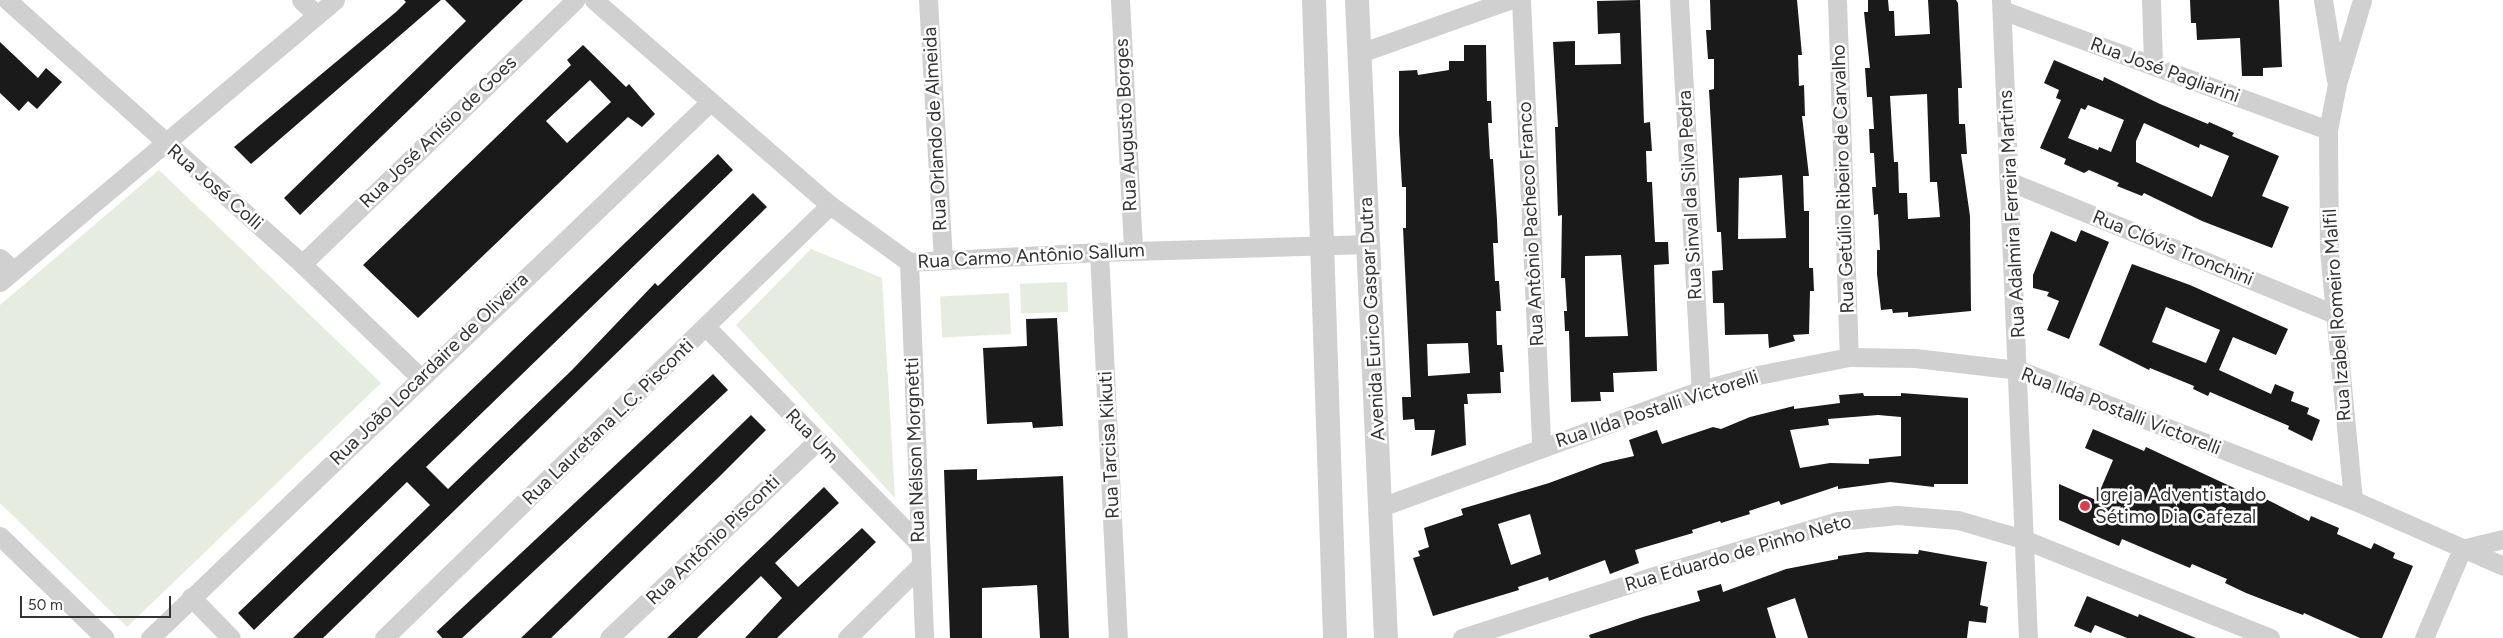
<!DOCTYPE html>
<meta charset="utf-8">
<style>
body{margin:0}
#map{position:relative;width:2503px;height:638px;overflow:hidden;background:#fff;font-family:Figtree,sans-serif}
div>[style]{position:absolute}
.green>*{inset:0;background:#e6ecdf;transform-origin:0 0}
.building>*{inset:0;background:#1a1a1a;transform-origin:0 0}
.minor>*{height:19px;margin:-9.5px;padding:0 9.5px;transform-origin:9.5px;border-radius:9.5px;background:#d0d0d0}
.tertiary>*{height:24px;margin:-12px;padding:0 12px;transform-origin:12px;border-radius:12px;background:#d0d0d0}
.dots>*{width:14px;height:14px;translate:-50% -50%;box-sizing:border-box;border:2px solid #fff;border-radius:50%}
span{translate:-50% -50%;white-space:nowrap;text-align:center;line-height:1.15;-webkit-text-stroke:5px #fff;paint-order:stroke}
.street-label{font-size:19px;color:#333}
.poi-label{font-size:19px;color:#333}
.left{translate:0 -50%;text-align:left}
.scale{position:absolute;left:20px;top:596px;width:151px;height:22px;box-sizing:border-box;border:2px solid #333;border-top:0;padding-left:6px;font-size:15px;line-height:18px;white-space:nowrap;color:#333;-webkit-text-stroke:4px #fff;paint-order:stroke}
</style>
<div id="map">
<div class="green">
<div style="clip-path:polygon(159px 170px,381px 383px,127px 627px,0 503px,0 305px)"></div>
<div style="clip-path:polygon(811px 249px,882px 278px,895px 498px,736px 325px)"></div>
<div style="left:1067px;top:282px;width:30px;height:47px;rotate:88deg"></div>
<div style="left:1009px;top:293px;width:41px;height:69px;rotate:87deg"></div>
</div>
<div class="building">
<div style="clip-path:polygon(404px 0,441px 0,251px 164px,234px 147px,396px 12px,406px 2px)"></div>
<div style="clip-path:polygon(445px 0,523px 0,300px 215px,284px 198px,466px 21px)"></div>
<div style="clip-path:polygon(evenodd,1640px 0,1644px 123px,1650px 122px,1652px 151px,1646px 151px,1647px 182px,1652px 182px,1655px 242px,1668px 242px,1669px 264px,1654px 265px,1657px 371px,1613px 373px,1614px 392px,1600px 392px,1601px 401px,1571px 402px,1569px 331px,1565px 331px,1564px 311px,1567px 311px,1565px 278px,1561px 278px,1562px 215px,1558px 216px,1555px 127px,1558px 127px,1553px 42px,1575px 41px,1575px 65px,1621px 64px,1620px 33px,1598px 34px,1597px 1px,1640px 0,1621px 255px,1628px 336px,1585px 337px,1585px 256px,1621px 255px)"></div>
<div style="clip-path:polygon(evenodd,1710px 0,1797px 0,1802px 55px,1798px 55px,1799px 86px,1804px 85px,1805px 116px,1802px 116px,1809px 176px,1803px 176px,1804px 211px,1809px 211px,1809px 268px,1813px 268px,1814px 291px,1810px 291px,1809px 334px,1793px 335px,1795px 341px,1769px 348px,1768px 334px,1725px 335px,1724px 303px,1713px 303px,1712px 271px,1723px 270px,1721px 232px,1717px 232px,1709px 90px,1714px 89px,1714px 59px,1708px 59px,1706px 30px,1711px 30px,1710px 0,1782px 175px,1786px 238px,1738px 239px,1739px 178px,1782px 175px)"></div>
<div style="clip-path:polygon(evenodd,1868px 0,1888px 0,1889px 11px,1894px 11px,1895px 36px,1930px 34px,1928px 0,1956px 0,1958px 3px,1962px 88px,1958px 88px,1959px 124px,1965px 124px,1967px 154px,1961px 154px,1970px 216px,1971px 311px,1908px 317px,1908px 312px,1893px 313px,1892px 309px,1881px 310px,1877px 274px,1877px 250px,1880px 250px,1878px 214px,1874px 215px,1872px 187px,1876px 187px,1874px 153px,1870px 153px,1869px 129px,1874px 129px,1872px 97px,1867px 97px,1865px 68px,1870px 68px,1864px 12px,1868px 12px,1868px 0,1927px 94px,1930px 182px,1937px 182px,1940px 217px,1908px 219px,1907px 193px,1899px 193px,1898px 162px,1894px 162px,1890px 96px,1927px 94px)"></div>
<div style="clip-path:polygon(2190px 0,2279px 0,2282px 67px,2263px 68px,2263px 76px,2242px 76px,2240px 38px,2197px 40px,2196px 23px,2191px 23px)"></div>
<div style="clip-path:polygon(0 42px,38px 78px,46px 68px,62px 82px,37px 109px,28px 101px,19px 111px,0 93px)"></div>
<div style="clip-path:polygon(evenodd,583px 45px,626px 87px,629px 84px,655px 114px,642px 127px,628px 117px,418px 318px,363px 265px,571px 65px,567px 60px,583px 45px,590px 80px,611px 102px,567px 143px,546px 121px,590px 80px)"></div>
<div style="clip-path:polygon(evenodd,1464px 45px,1486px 45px,1487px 101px,1491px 101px,1492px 123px,1488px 123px,1490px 159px,1493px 159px,1497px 220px,1498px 243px,1493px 243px,1495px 281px,1499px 281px,1501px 311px,1496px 311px,1497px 345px,1502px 345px,1504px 372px,1500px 372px,1501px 393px,1467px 394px,1468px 404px,1464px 404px,1466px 445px,1431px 456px,1435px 430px,1415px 430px,1414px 419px,1403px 420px,1402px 397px,1411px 397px,1403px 228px,1406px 228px,1406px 187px,1402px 187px,1399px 133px,1399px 71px,1417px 70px,1418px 75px,1449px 70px,1449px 61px,1464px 61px,1464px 45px,1468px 343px,1470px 373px,1428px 376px,1427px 344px,1468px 343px)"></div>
<div style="clip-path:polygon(evenodd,2054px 60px,2103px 81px,2104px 77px,2160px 104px,2208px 124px,2209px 122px,2234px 133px,2232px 136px,2279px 156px,2262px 196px,2289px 207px,2272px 248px,2202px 221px,2144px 193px,2142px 196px,2117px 186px,2119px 183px,2089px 170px,2084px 173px,2064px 164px,2066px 159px,2040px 148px,2061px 100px,2056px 98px,2059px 90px,2044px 83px,2054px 60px,2088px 105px,2124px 120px,2111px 152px,2099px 147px,2098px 150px,2068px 138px,2081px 108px,2085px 110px,2088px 105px,2054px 60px,2144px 123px,2199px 148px,2200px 144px,2229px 156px,2212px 197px,2136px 162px,2136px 141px,2144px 123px)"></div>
<div style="clip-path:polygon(718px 154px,733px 170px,426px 467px,448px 489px,572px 370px,655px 283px,658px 286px,753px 193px,767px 207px,323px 638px,293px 638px,430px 505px,407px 482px,254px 630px,238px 613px)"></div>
<div style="clip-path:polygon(2081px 230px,2109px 242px,2069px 339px,2047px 330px,2059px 301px,2047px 296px,2049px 292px,2033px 288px,2033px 275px,2051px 231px,2076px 242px)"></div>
<div style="clip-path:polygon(evenodd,2132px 264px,2190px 285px,2288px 329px,2276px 355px,2233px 337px,2219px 370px,2271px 394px,2275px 384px,2294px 392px,2291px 401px,2309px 408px,2307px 414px,2320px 420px,2312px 441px,2288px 429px,2289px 426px,2210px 392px,2208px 396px,2193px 389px,2194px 386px,2150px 368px,2149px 370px,2099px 345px,2132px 264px,2166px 307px,2220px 330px,2206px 363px,2152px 342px,2166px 307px)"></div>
<div style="clip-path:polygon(1057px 318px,1063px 426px,1033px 428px,1032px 422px,987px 424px,983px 348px,1027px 346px,1026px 319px)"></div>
<div style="left:713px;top:374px;width:22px;height:378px;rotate:47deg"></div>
<div style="clip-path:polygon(evenodd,1863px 393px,1864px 396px,1901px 396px,1901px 393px,1968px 398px,1968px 484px,1934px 484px,1934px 487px,1890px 482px,1838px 489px,1838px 486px,1781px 505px,1779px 501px,1749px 511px,1750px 514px,1721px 523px,1720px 521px,1692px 530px,1693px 533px,1635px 550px,1639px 563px,1610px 574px,1605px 560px,1549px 581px,1548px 577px,1518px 587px,1519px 590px,1433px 616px,1413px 558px,1420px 556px,1418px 551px,1429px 547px,1424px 528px,1463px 515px,1461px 509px,1549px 483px,1603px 463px,1634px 456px,1629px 440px,1657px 430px,1662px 444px,1713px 427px,1721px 429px,1750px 417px,1794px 406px,1794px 409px,1840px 403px,1839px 395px,1863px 393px,1878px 415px,1901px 417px,1901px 456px,1869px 459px,1869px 464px,1830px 463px,1800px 468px,1790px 430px,1829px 425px,1828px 419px,1878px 415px,1863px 393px,1530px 514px,1541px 554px,1511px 565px,1498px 524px,1530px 514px)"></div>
<div style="clip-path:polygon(751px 415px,766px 430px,720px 476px,551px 638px,521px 638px)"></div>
<div style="clip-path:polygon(2093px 429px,2144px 451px,2146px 447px,2260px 500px,2262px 497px,2309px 521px,2311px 516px,2339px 528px,2337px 534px,2371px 549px,2374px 543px,2395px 553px,2393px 558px,2413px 566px,2382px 638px,2360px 638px,2304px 613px,2303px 615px,2246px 593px,2225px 583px,2227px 579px,2192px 564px,2190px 568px,2122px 539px,2119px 546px,2059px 520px,2059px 484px,2096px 500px,2113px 460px,2085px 448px)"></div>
<div style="clip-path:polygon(977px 469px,977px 480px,1063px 476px,1069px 638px,1040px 638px,1037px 585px,982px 588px,982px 638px,950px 638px,944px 470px)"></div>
<div style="clip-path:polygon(824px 487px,839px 503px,775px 563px,798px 587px,862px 528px,876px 542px,777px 638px,745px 638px,782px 598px,761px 576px,697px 638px,667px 638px)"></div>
<div style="clip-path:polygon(1919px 550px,1987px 562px,1980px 605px,1988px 607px,1986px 623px,1969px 621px,1967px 638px,1808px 638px,1795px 598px,1767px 608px,1776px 638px,1590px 638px,1589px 635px,1643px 617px,1700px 601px,1697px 591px,1721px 584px,1723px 592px,1786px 569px,1838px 559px,1838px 556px,1867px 552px,1918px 554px)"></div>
<div style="clip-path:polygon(2087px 596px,2138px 617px,2139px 614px,2196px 638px,2127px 638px,2095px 625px,2091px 633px,2074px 626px)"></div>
</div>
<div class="minor">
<div style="left:7px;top:0;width:396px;rotate:41.8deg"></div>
<div style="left:302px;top:264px;width:163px;rotate:43.8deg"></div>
<div style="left:301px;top:0;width:22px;rotate:43deg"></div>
<div style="left:594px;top:0;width:313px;rotate:41deg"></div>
<div style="left:830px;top:205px;width:97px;rotate:35.8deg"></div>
<div style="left:909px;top:262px;width:190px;rotate:-3deg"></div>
<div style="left:1099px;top:252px;width:270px;rotate:-1.7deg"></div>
<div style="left:928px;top:0;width:258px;rotate:86.7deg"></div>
<div style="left:1120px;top:0;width:251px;rotate:87deg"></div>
<div style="left:1521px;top:0;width:448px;rotate:87.4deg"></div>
<div style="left:1679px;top:0;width:391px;rotate:86.8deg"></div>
<div style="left:1837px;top:0;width:357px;rotate:88.1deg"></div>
<div style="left:2001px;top:0;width:639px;rotate:87.58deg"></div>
<div style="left:2151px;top:0;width:64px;rotate:88.2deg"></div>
<div style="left:2323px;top:0;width:81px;rotate:80.8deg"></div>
<div style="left:2002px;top:10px;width:347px;rotate:20.2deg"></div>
<div style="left:1360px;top:53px;width:158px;rotate:-19.6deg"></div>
<div style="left:2011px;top:182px;width:350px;rotate:22.2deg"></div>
<div style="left:1099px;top:252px;width:386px;rotate:87.2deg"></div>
<div style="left:0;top:258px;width:18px;rotate:43deg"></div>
<div style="left:909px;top:262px;width:376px;rotate:87.7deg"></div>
<div style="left:302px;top:264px;width:380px;rotate:-44deg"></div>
<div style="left:0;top:282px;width:438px;rotate:-40.1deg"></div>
<div style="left:706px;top:327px;width:304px;rotate:45.5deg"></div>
<div style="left:2353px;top:500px;width:252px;rotate:-95.5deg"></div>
<div style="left:2329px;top:249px;width:119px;rotate:-90.5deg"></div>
<div style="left:2328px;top:130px;width:47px;rotate:-78.9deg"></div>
<div style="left:2337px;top:84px;width:88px;rotate:-73.4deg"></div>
<div style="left:1381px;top:507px;width:341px;rotate:-20.1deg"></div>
<div style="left:1701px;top:390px;width:54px;rotate:-15.1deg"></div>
<div style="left:1753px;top:376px;width:98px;rotate:-11.2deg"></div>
<div style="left:1849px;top:357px;width:66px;rotate:0.9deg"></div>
<div style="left:1915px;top:358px;width:105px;rotate:6.6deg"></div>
<div style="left:2019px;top:370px;width:358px;rotate:21.3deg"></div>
<div style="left:2353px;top:500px;width:164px;rotate:23.7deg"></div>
<div style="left:0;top:536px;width:146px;rotate:44.2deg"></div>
<div style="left:2462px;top:549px;width:42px;rotate:-13.7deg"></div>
<div style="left:191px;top:597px;width:57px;rotate:45.7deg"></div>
<div style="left:150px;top:638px;width:775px;rotate:-43.75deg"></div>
<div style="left:384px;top:638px;width:622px;rotate:-44.15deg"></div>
<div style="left:609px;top:638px;width:285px;rotate:-43.4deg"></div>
<div style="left:847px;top:638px;width:101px;rotate:-44.6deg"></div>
<div style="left:1462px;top:638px;width:218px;rotate:-17.9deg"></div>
<div style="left:1669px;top:571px;width:176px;rotate:-16.5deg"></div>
<div style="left:1838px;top:521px;width:59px;rotate:-5.8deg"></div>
<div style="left:1897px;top:515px;width:61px;rotate:4.7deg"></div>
<div style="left:1958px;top:520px;width:68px;rotate:16.3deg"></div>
<div style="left:2023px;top:539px;width:266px;rotate:21.8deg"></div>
<div style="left:2424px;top:638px;width:97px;rotate:-66.9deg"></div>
</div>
<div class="tertiary">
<div style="left:1314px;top:0;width:638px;rotate:88.11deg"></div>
<div style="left:1357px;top:0;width:639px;rotate:87.4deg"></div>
</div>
<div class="dots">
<div style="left:2085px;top:506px;background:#e63946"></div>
</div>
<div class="street-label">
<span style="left:2165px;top:70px;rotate:20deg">Rua José Pagliarini</span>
<span style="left:1126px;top:125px;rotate:-93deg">Rua Augusto Borges</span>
<span style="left:935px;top:129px;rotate:-93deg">Rua Orlando de Almeida</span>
<span style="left:438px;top:132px;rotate:-44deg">Rua José Anísio de Goes</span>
<span style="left:1843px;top:179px;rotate:-92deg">Rua Getúlio Ribeiro de Carvalho</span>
<span style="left:215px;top:187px;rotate:41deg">Rua José Colli</span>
<span style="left:1690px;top:195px;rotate:-93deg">Rua Sinval da Silva Pedra</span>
<span style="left:2012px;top:214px;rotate:-93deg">Rua Adalmira Ferreira Martins</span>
<span style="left:1531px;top:224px;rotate:-93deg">Rua Antônio Pacheco Franco</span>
<span style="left:2173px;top:248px;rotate:22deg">Rua Clóvis Tronchini</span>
<span style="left:1031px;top:256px;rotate:-3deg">Rua Carmo Antônio Sallum</span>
<span style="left:2337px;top:315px;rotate:-94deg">Rua Izabel Romeiro Malfil</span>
<span style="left:1372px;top:319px;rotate:-93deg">Avenida Eurico Gaspar Dutra</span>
<span style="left:429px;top:369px;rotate:-44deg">Rua João Locardaire de Oliveira</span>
<span style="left:1657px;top:409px;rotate:-18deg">Rua Ilda Postalli Victorelli</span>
<span style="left:2121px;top:411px;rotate:21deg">Rua Ilda Postalli Victorelli</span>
<span style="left:608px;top:422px;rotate:-44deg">Rua Lauretana L.C. Pisconti</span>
<span style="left:812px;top:436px;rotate:46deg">Rua Um</span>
<span style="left:1109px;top:445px;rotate:-93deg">Rua Tarcisa Kikuti</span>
<span style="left:915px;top:450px;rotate:-92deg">Rua Nélson Morgnetti</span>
<span style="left:713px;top:540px;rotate:-44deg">Rua Antônio Pisconti</span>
<span style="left:1738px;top:553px;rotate:-16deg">Rua Eduardo de Pinho Neto</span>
</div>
<div class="poi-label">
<span class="left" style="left:2095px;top:506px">Igreja Adventista do<br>Sétimo Dia Cafezal</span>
</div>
<div class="scale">50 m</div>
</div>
